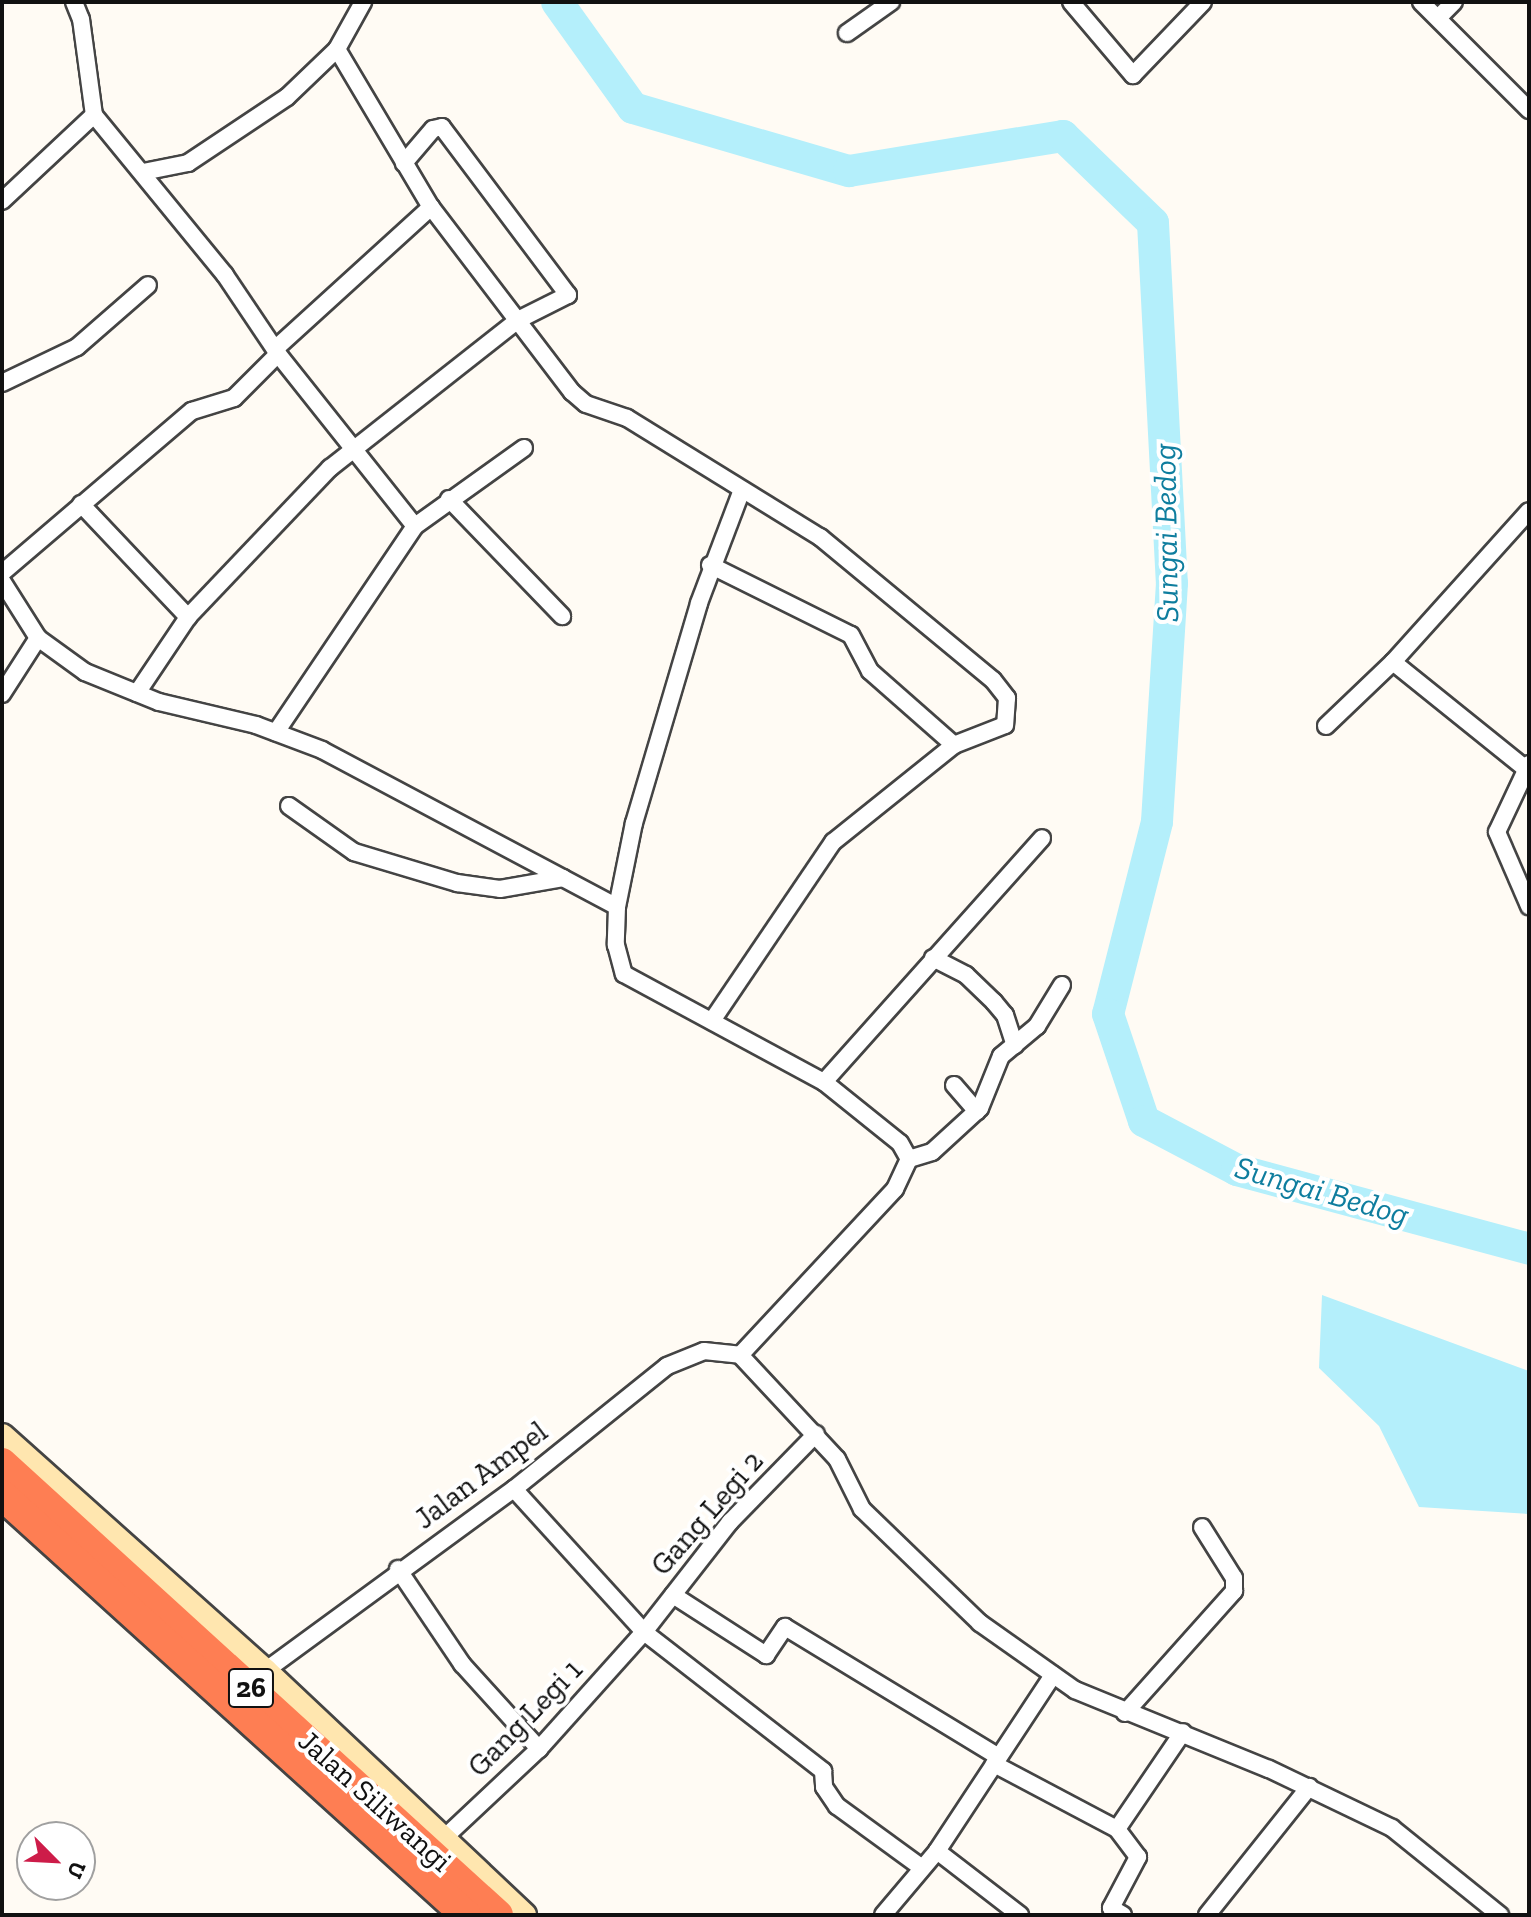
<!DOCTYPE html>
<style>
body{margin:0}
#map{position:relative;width:1531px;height:1917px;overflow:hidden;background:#fffbf4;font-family:"Zilla Slab",serif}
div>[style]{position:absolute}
.water>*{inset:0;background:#b4effb}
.river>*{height:32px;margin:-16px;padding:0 16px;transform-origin:16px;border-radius:16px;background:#b4effb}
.roads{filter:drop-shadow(2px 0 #444) drop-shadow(-2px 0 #444) drop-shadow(0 2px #444) drop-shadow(0 -2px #444)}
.street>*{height:16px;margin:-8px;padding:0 8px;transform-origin:8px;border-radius:8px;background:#fff}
.secondary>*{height:24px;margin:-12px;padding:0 12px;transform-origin:12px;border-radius:12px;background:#ffe6af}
.highway>*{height:30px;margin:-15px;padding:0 15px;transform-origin:15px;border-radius:15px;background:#fe7e53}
span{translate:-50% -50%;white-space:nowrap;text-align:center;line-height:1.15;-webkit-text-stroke:8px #fff;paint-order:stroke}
.shield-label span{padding:2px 6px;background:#fff;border:2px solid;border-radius:6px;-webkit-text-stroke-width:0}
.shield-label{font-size:28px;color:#111;font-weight:700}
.street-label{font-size:30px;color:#111}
.water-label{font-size:32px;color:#0e7d9e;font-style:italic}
.frame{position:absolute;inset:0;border:4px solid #111;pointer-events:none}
.north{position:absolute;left:16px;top:1821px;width:80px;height:80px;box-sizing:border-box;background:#fff;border:2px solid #a0a0a0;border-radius:50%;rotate:114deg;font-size:22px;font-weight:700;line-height:32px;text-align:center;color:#111}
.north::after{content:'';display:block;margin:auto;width:28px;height:36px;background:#cd1c49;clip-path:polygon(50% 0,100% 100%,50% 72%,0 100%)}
</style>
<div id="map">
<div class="water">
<div style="clip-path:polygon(1322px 1295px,1529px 1371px,1529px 1514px,1419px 1507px,1379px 1426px,1319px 1368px)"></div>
</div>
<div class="river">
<div style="left:557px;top:2px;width:130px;rotate:54.4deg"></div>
<div style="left:633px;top:108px;width:225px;rotate:16.3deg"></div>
<div style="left:849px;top:171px;width:217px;rotate:-9.3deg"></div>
<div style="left:1063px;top:136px;width:125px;rotate:44deg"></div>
<div style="left:1153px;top:223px;width:361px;rotate:87deg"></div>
<div style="left:1172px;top:583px;width:239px;rotate:93.6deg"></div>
<div style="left:1157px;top:822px;width:198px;rotate:104.3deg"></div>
<div style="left:1108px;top:1014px;width:113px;rotate:71.4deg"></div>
<div style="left:1144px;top:1121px;width:105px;rotate:27.8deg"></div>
<div style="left:1237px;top:1170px;width:302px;rotate:15.1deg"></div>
</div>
<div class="roads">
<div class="street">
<div style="left:74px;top:2px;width:18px;rotate:68deg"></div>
<div style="left:81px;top:19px;width:97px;rotate:82.3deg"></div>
<div style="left:94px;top:115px;width:207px;rotate:50.7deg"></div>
<div style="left:225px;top:275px;width:95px;rotate:56.1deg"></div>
<div style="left:278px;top:354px;width:220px;rotate:51.5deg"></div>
<div style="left:415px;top:526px;width:249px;rotate:124deg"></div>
<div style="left:1071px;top:2px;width:96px;rotate:49.7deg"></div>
<div style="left:1133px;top:75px;width:101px;rotate:-46.2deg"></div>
<div style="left:1421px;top:2px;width:153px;rotate:45deg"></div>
<div style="left:1439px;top:17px;width:21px;rotate:-45deg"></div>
<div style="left:847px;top:33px;width:54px;rotate:-35.2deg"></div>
<div style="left:337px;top:49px;width:184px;rotate:59.3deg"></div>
<div style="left:431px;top:207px;width:233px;rotate:52.7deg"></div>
<div style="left:572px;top:392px;width:18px;rotate:41deg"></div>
<div style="left:586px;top:404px;width:43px;rotate:18.9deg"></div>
<div style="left:627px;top:418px;width:227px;rotate:31.7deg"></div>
<div style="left:820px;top:537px;width:224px;rotate:39.6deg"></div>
<div style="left:993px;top:680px;width:23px;rotate:52deg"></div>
<div style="left:1007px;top:698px;width:27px;rotate:94deg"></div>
<div style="left:1005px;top:725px;width:55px;rotate:158.6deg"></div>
<div style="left:954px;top:745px;width:155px;rotate:141.3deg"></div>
<div style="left:833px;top:842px;width:216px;rotate:124.1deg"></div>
<div style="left:143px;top:172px;width:46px;rotate:-11.3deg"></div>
<div style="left:188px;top:163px;width:119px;rotate:-33.7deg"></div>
<div style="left:287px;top:97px;width:69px;rotate:-43.8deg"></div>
<div style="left:337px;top:49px;width:54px;rotate:-61deg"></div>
<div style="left:2px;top:201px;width:126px;rotate:-43.1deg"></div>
<div style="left:275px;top:349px;width:211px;rotate:-42.3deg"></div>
<div style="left:2px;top:383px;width:83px;rotate:-25.6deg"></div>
<div style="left:77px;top:347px;width:94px;rotate:-41.1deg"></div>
<div style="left:449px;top:499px;width:163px;rotate:46deg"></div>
<div style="left:81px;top:504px;width:156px;rotate:46.6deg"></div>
<div style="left:415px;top:526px;width:134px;rotate:-35.6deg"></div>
<div style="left:710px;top:565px;width:157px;rotate:26.4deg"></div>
<div style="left:851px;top:635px;width:41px;rotate:62.2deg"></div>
<div style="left:870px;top:671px;width:112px;rotate:41.4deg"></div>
<div style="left:2px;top:573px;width:250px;rotate:-40.5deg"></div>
<div style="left:192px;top:411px;width:44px;rotate:-17.2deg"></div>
<div style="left:234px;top:398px;width:62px;rotate:-45deg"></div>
<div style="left:2px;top:581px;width:67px;rotate:57.7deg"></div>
<div style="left:38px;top:638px;width:58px;rotate:35.9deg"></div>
<div style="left:85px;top:672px;width:80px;rotate:22.1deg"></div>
<div style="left:159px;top:702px;width:100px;rotate:13.3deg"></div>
<div style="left:256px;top:725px;width:71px;rotate:20.7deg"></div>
<div style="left:322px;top:750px;width:334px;rotate:28deg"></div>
<div style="left:617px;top:907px;width:38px;rotate:92deg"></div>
<div style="left:616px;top:945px;width:30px;rotate:75deg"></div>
<div style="left:624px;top:974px;width:227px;rotate:28.4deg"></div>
<div style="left:824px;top:1082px;width:97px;rotate:38.8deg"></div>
<div style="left:900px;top:1143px;width:18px;rotate:61deg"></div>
<div style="left:909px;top:1159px;width:33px;rotate:115deg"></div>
<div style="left:895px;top:1189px;width:227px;rotate:133deg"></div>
<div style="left:1393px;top:662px;width:171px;rotate:38.8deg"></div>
<div style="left:137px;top:693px;width:92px;rotate:-56.1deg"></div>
<div style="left:188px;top:617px;width:206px;rotate:-46.4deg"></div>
<div style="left:330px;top:468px;width:239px;rotate:-38.2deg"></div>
<div style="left:518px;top:320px;width:56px;rotate:-26.6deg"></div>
<div style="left:568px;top:295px;width:210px;rotate:-126.9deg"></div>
<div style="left:442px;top:127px;width:9px;rotate:167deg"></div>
<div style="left:433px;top:129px;width:45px;rotate:130.5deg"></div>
<div style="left:2px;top:694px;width:67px;rotate:-57.3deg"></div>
<div style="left:1326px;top:726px;width:93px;rotate:-43.7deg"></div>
<div style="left:1393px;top:662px;width:203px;rotate:-48deg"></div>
<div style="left:1529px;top:764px;width:75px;rotate:115.2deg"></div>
<div style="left:1497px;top:832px;width:81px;rotate:66.6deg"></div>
<div style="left:289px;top:806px;width:80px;rotate:35.3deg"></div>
<div style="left:354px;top:852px;width:108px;rotate:16.8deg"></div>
<div style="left:457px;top:883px;width:43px;rotate:7.9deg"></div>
<div style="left:500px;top:889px;width:64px;rotate:-9.9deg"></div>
<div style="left:617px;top:907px;width:86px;rotate:-78.6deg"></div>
<div style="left:634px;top:823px;width:229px;rotate:-73.5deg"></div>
<div style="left:699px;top:603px;width:121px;rotate:-69.2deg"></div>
<div style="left:933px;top:958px;width:37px;rotate:27deg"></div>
<div style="left:966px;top:975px;width:39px;rotate:44deg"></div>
<div style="left:994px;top:1002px;width:17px;rotate:50deg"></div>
<div style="left:1005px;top:1015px;width:32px;rotate:72deg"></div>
<div style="left:824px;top:1082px;width:327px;rotate:-48.2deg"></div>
<div style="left:954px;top:1085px;width:35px;rotate:49deg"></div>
<div style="left:909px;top:1159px;width:24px;rotate:-17deg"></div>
<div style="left:932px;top:1152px;width:65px;rotate:-42.5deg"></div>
<div style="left:980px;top:1108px;width:56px;rotate:-68deg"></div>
<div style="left:1001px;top:1056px;width:47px;rotate:-39.8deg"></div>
<div style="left:1037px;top:1026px;width:48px;rotate:-58.6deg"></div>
<div style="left:740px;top:1355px;width:142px;rotate:47deg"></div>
<div style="left:837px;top:1459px;width:56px;rotate:63.4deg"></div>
<div style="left:862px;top:1509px;width:164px;rotate:44deg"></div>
<div style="left:980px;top:1623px;width:116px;rotate:35.2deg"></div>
<div style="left:1075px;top:1690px;width:209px;rotate:22.2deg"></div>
<div style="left:1269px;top:1769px;width:136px;rotate:25.6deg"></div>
<div style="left:1392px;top:1828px;width:139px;rotate:38.9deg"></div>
<div style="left:514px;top:1489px;width:193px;rotate:47.7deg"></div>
<div style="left:644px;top:1632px;width:227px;rotate:37.8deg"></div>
<div style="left:823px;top:1771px;width:16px;rotate:86deg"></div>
<div style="left:824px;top:1787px;width:23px;rotate:56deg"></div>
<div style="left:837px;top:1806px;width:105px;rotate:36.1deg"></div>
<div style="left:398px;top:1569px;width:115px;rotate:56deg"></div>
<div style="left:462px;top:1664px;width:115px;rotate:47.8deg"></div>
<div style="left:673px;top:1595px;width:111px;rotate:32.8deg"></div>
<div style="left:766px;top:1655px;width:34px;rotate:-56deg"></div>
<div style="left:785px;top:1627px;width:250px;rotate:31.3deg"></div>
<div style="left:265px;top:1671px;width:308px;rotate:-36.2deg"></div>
<div style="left:514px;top:1489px;width:196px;rotate:-38.8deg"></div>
<div style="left:667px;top:1366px;width:40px;rotate:-22deg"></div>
<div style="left:704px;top:1351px;width:36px;rotate:6deg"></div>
<div style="left:1125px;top:1713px;width:164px;rotate:-48.2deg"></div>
<div style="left:1234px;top:1591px;width:13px;rotate:-90deg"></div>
<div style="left:1234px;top:1578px;width:60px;rotate:-122.1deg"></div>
<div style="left:994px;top:1764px;width:139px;rotate:27.9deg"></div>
<div style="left:443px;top:1839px;width:132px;rotate:-43.2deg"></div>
<div style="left:539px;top:1749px;width:157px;rotate:-48.1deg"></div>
<div style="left:644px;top:1632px;width:140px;rotate:-52deg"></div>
<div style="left:730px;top:1522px;width:123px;rotate:-45.7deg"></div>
<div style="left:937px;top:1851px;width:105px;rotate:37.6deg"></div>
<div style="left:883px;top:1915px;width:84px;rotate:-49.8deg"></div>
<div style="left:937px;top:1851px;width:211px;rotate:-56.6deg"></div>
<div style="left:1123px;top:1915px;width:14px;rotate:-150deg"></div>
<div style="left:1111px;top:1908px;width:58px;rotate:-62.1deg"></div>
<div style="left:1138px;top:1857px;width:35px;rotate:-127deg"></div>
<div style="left:1117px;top:1829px;width:117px;rotate:-55.8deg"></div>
<div style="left:1207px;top:1915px;width:164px;rotate:-51.4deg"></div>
</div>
<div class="secondary">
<div style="left:2px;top:1436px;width:353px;rotate:41.8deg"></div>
<div style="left:265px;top:1671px;width:356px;rotate:43.3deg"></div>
</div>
<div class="highway">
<div style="left:2px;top:1463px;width:671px;rotate:42.34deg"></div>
<div style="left:2px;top:1495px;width:626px;rotate:42.15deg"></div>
</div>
</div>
<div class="shield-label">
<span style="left:251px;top:1688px">26</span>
</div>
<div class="street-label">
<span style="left:481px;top:1475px;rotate:-37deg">Jalan Ampel</span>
<span style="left:707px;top:1513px;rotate:-49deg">Gang Legi 2</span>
<span style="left:525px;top:1718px;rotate:-46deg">Gang Legi 1</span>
<span style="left:375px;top:1801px;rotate:42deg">Jalan Siliwangi</span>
</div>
<div class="water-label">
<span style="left:1166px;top:533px;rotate:-91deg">Sungai Bedog</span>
<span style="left:1322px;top:1191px;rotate:16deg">Sungai Bedog</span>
</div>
<div class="frame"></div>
<div class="north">U</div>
</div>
